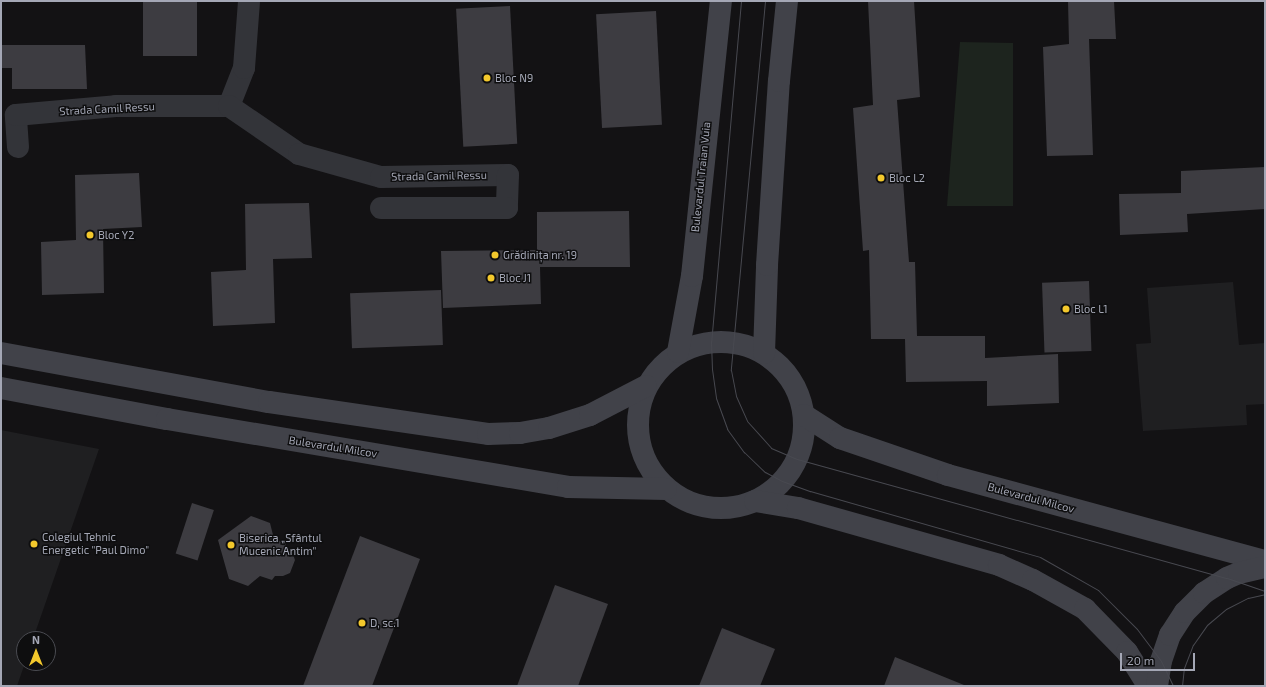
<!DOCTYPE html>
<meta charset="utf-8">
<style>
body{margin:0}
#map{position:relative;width:1266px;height:687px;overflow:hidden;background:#131214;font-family:"Exo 2",sans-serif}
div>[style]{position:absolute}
.built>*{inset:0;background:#1f1f21}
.green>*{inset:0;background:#1d241e}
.building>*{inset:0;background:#3d3c41;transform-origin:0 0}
.street>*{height:22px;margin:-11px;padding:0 11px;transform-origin:11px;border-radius:11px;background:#333439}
.secondary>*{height:22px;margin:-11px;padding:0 11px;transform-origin:11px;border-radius:11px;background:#414249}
.secondary>.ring{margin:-11px;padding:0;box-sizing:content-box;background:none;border:22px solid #414249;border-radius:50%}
.tram>*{height:1px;margin:-0.5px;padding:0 0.5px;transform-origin:0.5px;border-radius:0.5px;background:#484950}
.dots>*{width:11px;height:11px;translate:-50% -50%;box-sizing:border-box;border:2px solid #0e0e0f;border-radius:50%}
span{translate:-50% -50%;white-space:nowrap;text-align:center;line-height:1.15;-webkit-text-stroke:3px #0e0e0f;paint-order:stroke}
.poi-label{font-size:11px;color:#a4a7b5}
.left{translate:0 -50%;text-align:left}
.street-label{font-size:11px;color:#a4a7b5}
.frame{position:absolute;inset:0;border:2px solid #a4a7b5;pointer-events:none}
.north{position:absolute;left:16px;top:631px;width:40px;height:40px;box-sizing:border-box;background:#0e0e0f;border:1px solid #4a4b51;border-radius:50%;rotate:0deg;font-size:11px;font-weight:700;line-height:16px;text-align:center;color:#a4a7b5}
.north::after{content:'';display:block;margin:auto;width:14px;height:18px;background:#f3c82c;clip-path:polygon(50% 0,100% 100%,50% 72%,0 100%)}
.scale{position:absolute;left:1120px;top:653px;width:75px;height:18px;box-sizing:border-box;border:2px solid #a4a7b5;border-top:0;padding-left:5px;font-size:12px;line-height:14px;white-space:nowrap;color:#a4a7b5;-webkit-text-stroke:3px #0e0e0f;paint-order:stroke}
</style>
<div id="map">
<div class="built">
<div style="clip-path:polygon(1233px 282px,1239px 345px,1265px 343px,1265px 404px,1246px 405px,1247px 425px,1143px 431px,1136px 344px,1151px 343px,1147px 288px)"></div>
<div style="clip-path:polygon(1px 430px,99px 449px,33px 639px,24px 639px,25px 663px,17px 686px,1px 686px)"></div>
</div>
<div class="green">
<div style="clip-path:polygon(960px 42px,1013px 43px,1013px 206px,947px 206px)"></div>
</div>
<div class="building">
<div style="left:143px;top:1px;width:54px;height:55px"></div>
<div style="clip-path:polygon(868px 1px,914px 1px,920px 97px,897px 100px,909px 262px,915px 262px,917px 336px,985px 336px,985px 358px,1058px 354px,1059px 403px,987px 406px,987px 381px,906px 382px,905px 339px,871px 339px,869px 250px,863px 251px,853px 108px,873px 105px)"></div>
<div style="clip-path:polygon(1068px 1px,1114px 1px,1116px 39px,1089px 39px,1093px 155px,1047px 156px,1043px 47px,1069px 44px)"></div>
<div style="left:510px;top:6px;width:138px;height:54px;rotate:87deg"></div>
<div style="left:656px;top:11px;width:114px;height:60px;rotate:87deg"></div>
<div style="clip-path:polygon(1px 45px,85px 45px,87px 89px,12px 89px,12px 68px,1px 68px)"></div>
<div style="clip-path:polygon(1265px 167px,1265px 209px,1187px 214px,1188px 232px,1120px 235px,1119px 194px,1181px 193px,1181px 171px)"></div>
<div style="clip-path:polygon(139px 173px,142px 227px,103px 229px,104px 293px,42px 295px,41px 242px,76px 240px,75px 175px)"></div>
<div style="clip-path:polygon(309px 203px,312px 258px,273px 259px,275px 323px,213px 326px,211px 272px,246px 270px,245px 204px)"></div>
<div style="clip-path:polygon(629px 211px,630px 267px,540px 267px,541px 304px,443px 308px,441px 251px,537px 250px,537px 212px)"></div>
<div style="left:1089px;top:281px;width:70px;height:47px;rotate:88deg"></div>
<div style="left:441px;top:290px;width:55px;height:91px;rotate:88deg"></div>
<div style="left:192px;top:503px;width:23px;height:53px;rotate:18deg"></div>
<div style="clip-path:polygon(251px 516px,270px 523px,274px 539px,286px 543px,285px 547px,292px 552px,295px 560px,290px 573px,283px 576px,275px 576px,272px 580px,260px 576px,248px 586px,229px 579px,218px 540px)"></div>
<div style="clip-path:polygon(360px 536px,420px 559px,372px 686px,303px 686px)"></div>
<div style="clip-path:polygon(555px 585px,608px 604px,578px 686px,517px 686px)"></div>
<div style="clip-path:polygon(722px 628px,775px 649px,760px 686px,699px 686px)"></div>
<div style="clip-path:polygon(895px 657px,964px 685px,964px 686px,884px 686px)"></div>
</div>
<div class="street">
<div style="left:229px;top:106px;width:41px;rotate:-68.5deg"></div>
<div style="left:244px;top:68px;width:67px;rotate:-85.7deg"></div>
<div style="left:18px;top:147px;width:32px;rotate:-94deg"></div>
<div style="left:16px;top:115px;width:100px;rotate:-5.1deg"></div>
<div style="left:116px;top:106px;width:113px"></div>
<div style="left:229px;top:106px;width:85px;rotate:34.4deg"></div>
<div style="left:299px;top:154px;width:85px;rotate:15.7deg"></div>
<div style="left:381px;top:177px;width:127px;rotate:-0.9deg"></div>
<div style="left:508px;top:175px;width:33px;rotate:92deg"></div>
<div style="left:507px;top:208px;width:126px;rotate:180deg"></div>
</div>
<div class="secondary">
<div class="ring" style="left:638px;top:342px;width:144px;height:144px"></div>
<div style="left:678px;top:352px;width:77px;rotate:-79.6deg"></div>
<div style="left:692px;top:276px;width:277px;rotate:-84deg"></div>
<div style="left:1px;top:353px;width:272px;rotate:10.4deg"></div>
<div style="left:269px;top:402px;width:221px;rotate:8.3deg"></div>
<div style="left:488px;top:434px;width:32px;rotate:-2deg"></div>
<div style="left:520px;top:433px;width:29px;rotate:-10deg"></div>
<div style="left:549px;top:428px;width:43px;rotate:-17.6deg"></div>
<div style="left:590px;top:415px;width:63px;rotate:-27.4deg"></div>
<div style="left:764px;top:353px;width:88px;rotate:-88deg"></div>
<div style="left:767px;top:265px;width:184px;rotate:-86.3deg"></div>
<div style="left:779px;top:81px;width:80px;rotate:-84.3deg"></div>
<div style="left:1px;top:388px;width:169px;rotate:10.6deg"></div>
<div style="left:167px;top:419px;width:407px;rotate:9.6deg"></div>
<div style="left:568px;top:487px;width:98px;rotate:1.2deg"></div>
<div style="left:804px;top:415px;width:43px;rotate:32.6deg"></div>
<div style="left:840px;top:438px;width:114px;rotate:18.9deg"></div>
<div style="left:948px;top:475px;width:328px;rotate:15.2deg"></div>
<div style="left:755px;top:501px;width:44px;rotate:9.2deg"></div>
<div style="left:798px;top:508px;width:209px;rotate:15.8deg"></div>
<div style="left:999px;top:565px;width:37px;rotate:24deg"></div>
<div style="left:1033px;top:580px;width:60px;rotate:29.1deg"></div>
<div style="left:1085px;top:609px;width:60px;rotate:45.7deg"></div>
<div style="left:1127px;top:652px;width:40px;rotate:58deg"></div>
<div style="left:1157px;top:686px;width:25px;rotate:-81deg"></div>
<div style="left:1161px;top:661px;width:28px;rotate:-71deg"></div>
<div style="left:1170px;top:635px;width:27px;rotate:-57deg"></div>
<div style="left:1185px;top:612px;width:27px;rotate:-45deg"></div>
<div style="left:1204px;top:593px;width:27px;rotate:-33deg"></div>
<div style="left:1227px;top:578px;width:13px;rotate:-23deg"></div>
<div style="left:1239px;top:573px;width:27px;rotate:-13deg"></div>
</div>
<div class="tram">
<div style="left:741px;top:1px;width:341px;rotate:95deg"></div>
<div style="left:711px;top:341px;width:28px;rotate:88deg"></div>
<div style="left:712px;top:369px;width:29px;rotate:82deg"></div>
<div style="left:716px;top:398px;width:33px;rotate:70deg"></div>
<div style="left:727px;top:429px;width:29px;rotate:54deg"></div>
<div style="left:744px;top:452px;width:29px;rotate:44deg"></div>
<div style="left:765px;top:472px;width:19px;rotate:28deg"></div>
<div style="left:782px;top:481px;width:30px;rotate:20deg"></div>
<div style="left:810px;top:491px;width:239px;rotate:16deg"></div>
<div style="left:1040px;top:557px;width:67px;rotate:29.6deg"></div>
<div style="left:1098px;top:590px;width:55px;rotate:45deg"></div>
<div style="left:1137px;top:629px;width:40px;rotate:53deg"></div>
<div style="left:1161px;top:661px;width:28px;rotate:64deg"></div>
<div style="left:765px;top:1px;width:371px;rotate:95.3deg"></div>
<div style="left:731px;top:370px;width:26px;rotate:79deg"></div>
<div style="left:736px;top:396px;width:27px;rotate:66deg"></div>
<div style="left:747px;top:421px;width:36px;rotate:48deg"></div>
<div style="left:771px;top:448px;width:28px;rotate:23deg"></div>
<div style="left:797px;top:459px;width:446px;rotate:15.5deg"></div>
<div style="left:1227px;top:578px;width:40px;rotate:18.9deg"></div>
<div style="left:1182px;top:686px;width:18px;rotate:-84deg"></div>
<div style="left:1184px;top:668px;width:25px;rotate:-69deg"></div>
<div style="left:1193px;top:645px;width:24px;rotate:-55deg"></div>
<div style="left:1207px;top:625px;width:25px;rotate:-40deg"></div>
<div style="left:1226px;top:609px;width:25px;rotate:-27deg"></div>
<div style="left:1248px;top:598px;width:17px;rotate:-13deg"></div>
</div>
<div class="dots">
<div style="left:487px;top:78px;background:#f3c82c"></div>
<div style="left:881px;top:178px;background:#f3c82c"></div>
<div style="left:90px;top:235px;background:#f3c82c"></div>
<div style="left:495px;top:255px;background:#f3c82c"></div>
<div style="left:491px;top:278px;background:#f3c82c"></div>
<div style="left:1066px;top:309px;background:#f3c82c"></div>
<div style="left:34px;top:544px;background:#f3c82c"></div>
<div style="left:231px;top:545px;background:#f3c82c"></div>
<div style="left:362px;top:623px;background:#f3c82c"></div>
</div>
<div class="poi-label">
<span class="left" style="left:495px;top:78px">Bloc N9</span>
<span class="left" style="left:889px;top:178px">Bloc L2</span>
<span class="left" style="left:98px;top:235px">Bloc Y2</span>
<span class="left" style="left:503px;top:255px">Grădinița nr. 19</span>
<span class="left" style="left:499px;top:278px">Bloc J1</span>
<span class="left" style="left:1074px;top:309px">Bloc L1</span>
<span class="left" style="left:42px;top:544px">Colegiul Tehnic<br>Energetic "Paul Dimo"</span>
<span class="left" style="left:239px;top:545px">Biserica „Sfântul<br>Mucenic Antim"</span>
<span class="left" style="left:370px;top:623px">D, sc.1</span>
</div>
<div class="street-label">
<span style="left:107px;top:109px;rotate:-3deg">Strada Camil Ressu</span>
<span style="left:439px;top:176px;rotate:-1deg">Strada Camil Ressu</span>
<span style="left:701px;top:177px;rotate:-84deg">Bulevardul Traian Vuia</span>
<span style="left:333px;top:447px;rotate:9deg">Bulevardul Milcov</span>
<span style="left:1031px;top:498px;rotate:15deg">Bulevardul Milcov</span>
</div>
<div class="frame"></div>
<div class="north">N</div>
<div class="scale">20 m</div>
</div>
